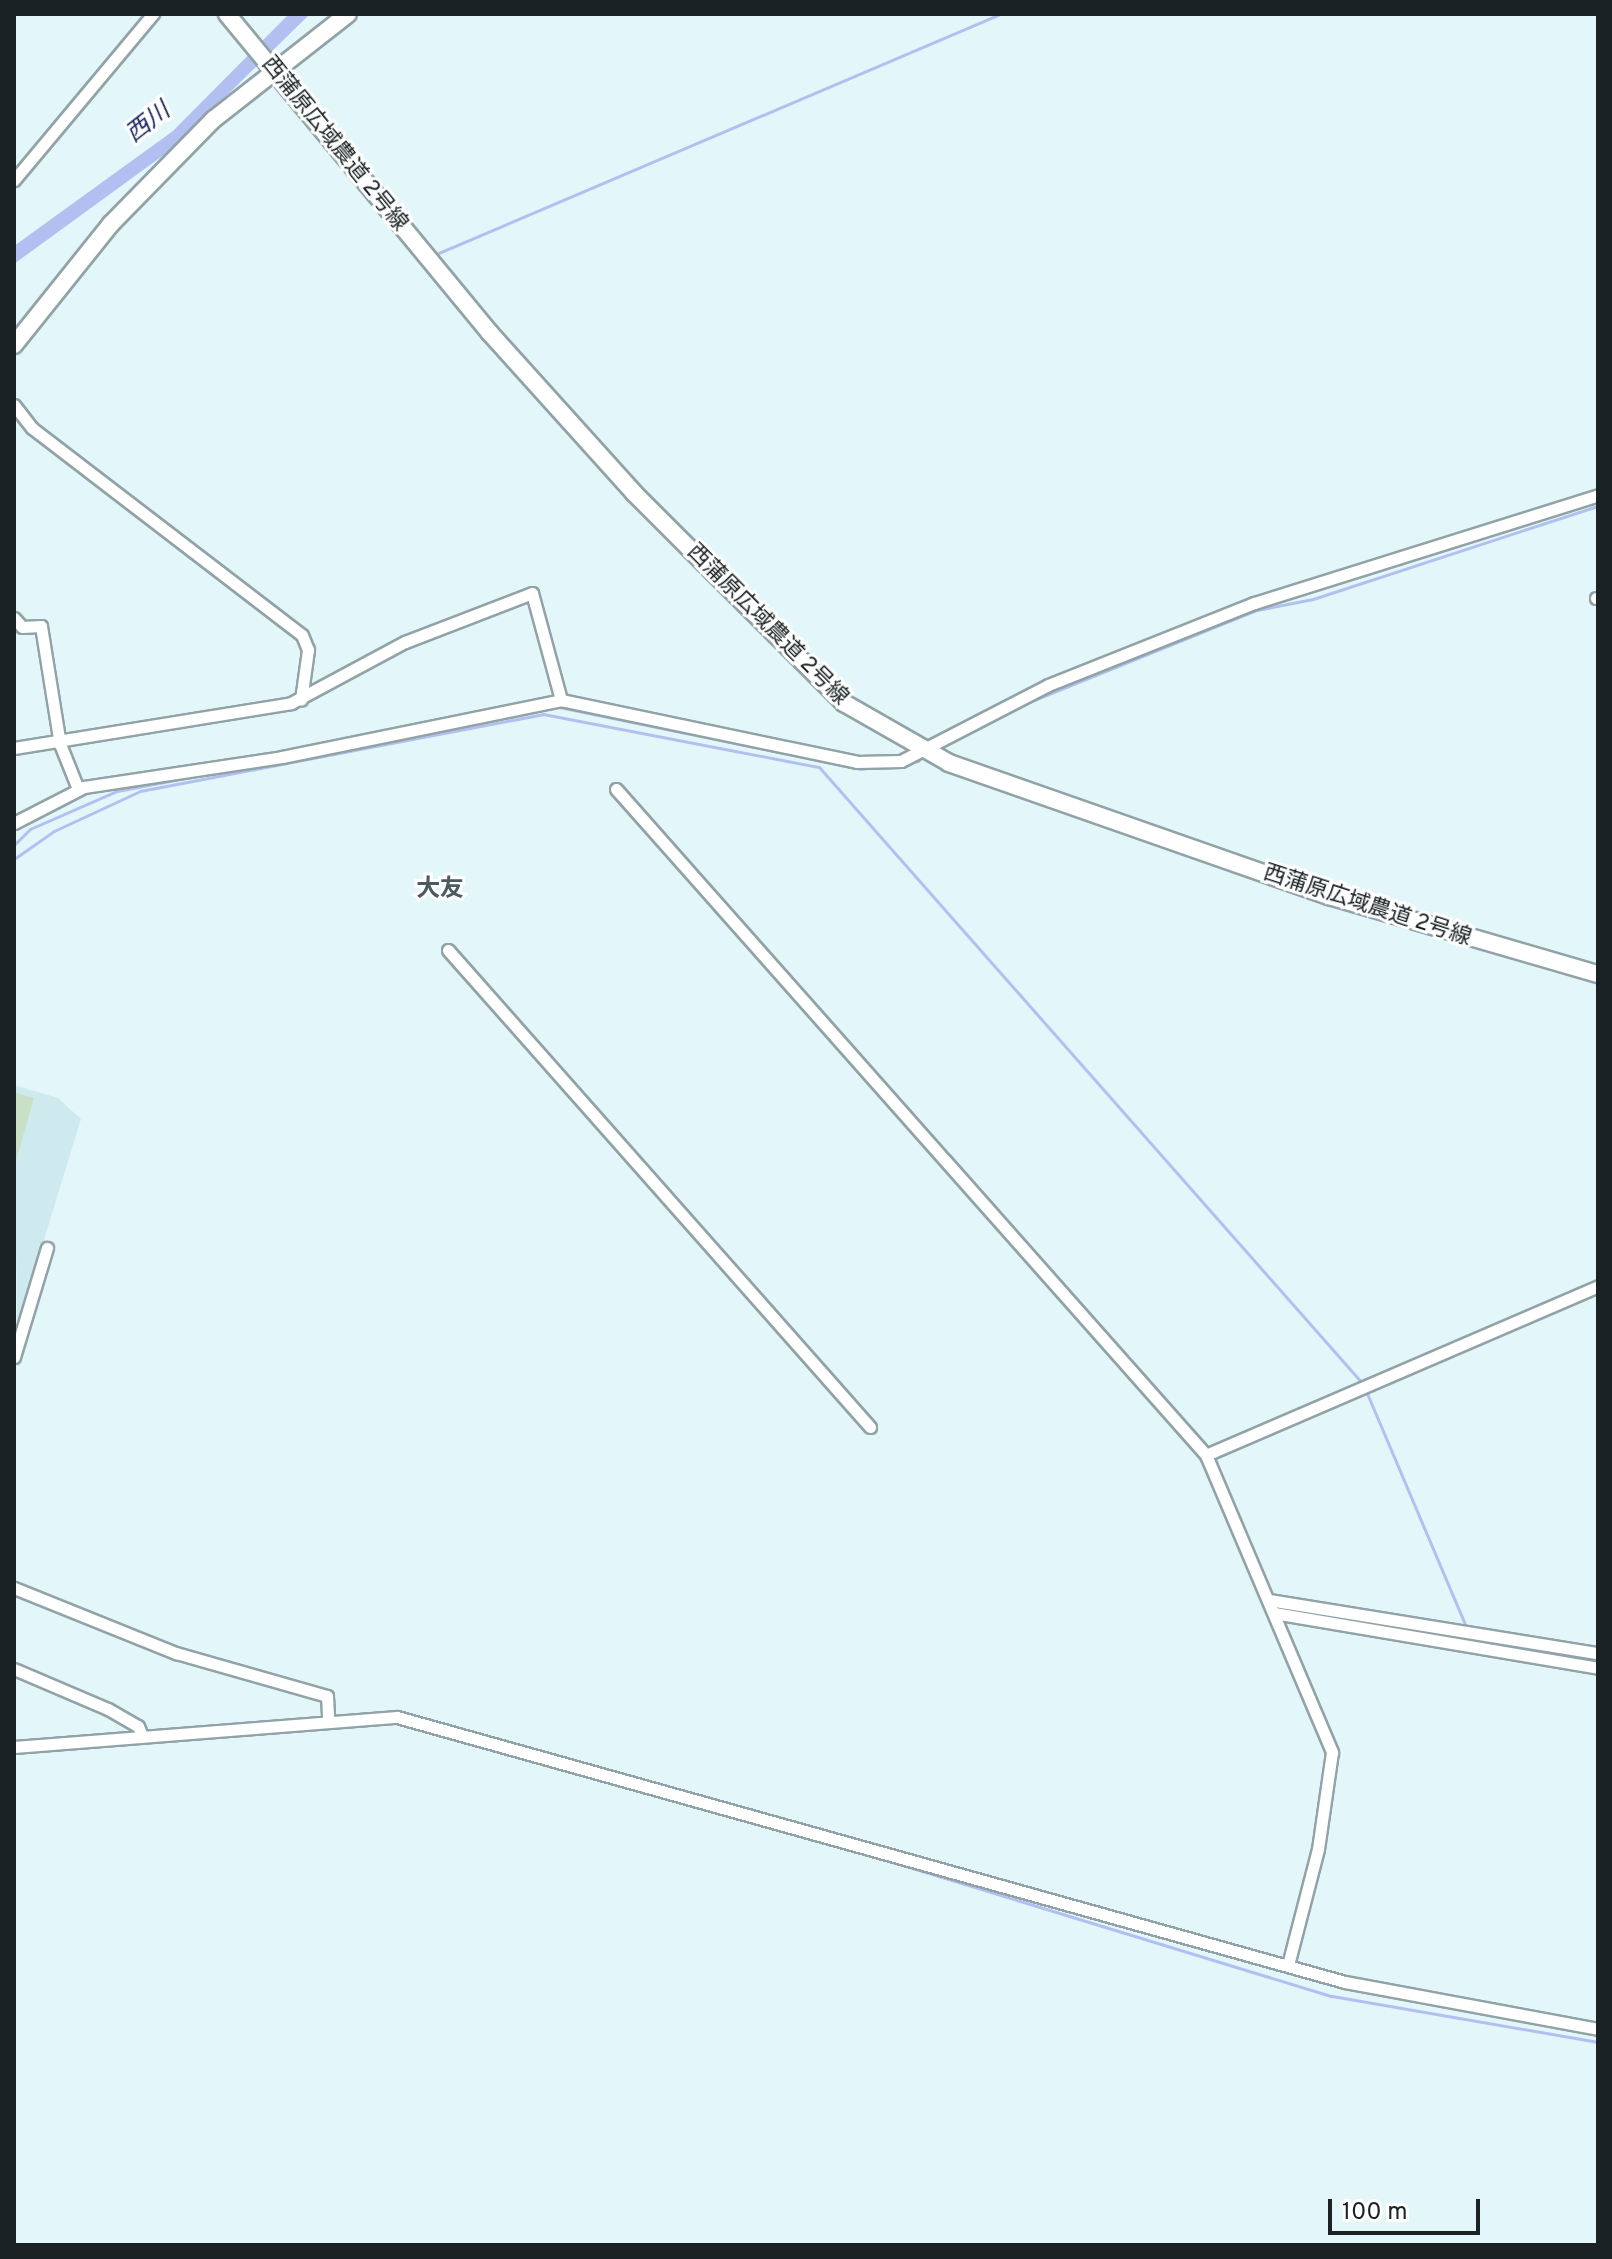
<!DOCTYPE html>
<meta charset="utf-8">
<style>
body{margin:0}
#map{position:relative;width:1612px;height:2259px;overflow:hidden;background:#e3f7fa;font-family:Overpass,"Noto Sans JP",sans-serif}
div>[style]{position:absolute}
.built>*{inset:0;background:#ceeaef}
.green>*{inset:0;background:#c9e0c6}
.water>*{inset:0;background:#b2c0f1}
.stream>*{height:3px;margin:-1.5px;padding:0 1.5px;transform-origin:1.5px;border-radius:1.5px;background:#b2c0f1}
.roads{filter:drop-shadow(2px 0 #91a3a6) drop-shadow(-2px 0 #91a3a6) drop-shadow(0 2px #91a3a6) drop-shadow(0 -2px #91a3a6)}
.street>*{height:11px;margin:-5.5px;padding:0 5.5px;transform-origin:5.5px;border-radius:5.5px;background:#fff}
.secondary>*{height:16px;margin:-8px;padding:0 8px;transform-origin:8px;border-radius:8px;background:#fff}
span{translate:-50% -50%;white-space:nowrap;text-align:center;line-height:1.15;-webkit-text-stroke:6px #fff;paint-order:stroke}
.street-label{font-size:22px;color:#1a2223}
.water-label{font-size:24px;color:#192259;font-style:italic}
.neighbourhood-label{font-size:24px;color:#4a5c5e;font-weight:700}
.frame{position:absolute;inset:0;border:16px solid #1a2223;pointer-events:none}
.scale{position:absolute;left:1328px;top:2199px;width:152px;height:36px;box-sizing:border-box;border:4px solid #1a2223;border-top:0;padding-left:10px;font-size:24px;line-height:28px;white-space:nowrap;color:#1a2223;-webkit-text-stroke:6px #fff;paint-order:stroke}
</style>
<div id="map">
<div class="built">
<div style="clip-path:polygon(14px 1085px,58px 1098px,81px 1119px,17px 1328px)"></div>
</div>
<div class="green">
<div style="clip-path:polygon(14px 1092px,34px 1098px,14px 1168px)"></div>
</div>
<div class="water">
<div style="clip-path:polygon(289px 14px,310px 14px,172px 149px,14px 264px,14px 246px,173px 131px)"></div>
</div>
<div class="stream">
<div style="left:434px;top:255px;width:615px;rotate:-23.06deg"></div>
<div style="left:1024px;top:704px;width:251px;rotate:-22deg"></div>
<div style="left:1257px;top:610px;width:57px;rotate:-11.1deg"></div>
<div style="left:1313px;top:599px;width:300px;rotate:-18.1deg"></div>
<div style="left:554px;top:706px;width:313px;rotate:11.6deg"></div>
<div style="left:861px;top:769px;width:58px;rotate:-8deg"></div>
<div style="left:935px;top:750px;width:21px;rotate:-29deg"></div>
<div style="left:14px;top:845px;width:23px;rotate:-45deg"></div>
<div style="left:30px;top:829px;width:95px;rotate:-23.6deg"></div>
<div style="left:117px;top:791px;width:330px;rotate:-10.7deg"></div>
<div style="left:14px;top:859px;width:49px;rotate:-35deg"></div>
<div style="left:54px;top:831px;width:95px;rotate:-24.9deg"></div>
<div style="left:140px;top:791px;width:410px;rotate:-10.8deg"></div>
<div style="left:543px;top:714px;width:281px;rotate:10.9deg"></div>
<div style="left:819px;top:767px;width:823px;rotate:48.6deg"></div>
<div style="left:1366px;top:1391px;width:256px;rotate:67deg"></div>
<div style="left:395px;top:1712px;width:463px;rotate:15.5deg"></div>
<div style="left:14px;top:1753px;width:16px;rotate:-7deg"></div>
<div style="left:863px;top:1853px;width:490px;rotate:17deg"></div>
<div style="left:1332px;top:1996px;width:270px;rotate:9.8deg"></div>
</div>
<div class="roads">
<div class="street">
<div style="left:14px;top:180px;width:217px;rotate:-50.1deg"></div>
<div style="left:14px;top:405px;width:29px;rotate:52deg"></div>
<div style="left:32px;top:428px;width:340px;rotate:37.5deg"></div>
<div style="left:302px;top:635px;width:16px;rotate:68deg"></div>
<div style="left:308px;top:650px;width:50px;rotate:98deg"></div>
<div style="left:1596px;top:598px;width:2px"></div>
<div style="left:14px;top:618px;width:12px;rotate:48deg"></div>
<div style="left:22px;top:627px;width:19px;rotate:-3deg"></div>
<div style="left:41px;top:626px;width:120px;rotate:80.9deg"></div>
<div style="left:60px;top:744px;width:48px;rotate:68.2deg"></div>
<div style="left:14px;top:748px;width:281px;rotate:-9.2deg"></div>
<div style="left:291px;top:703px;width:129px;rotate:-28.2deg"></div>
<div style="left:405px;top:642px;width:136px;rotate:-21.1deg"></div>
<div style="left:532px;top:593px;width:111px;rotate:74.8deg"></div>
<div style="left:616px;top:789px;width:890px;rotate:48.46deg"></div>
<div style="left:1206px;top:1455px;width:323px;rotate:67deg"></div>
<div style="left:1332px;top:1752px;width:98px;rotate:98.2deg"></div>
<div style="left:1318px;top:1849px;width:120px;rotate:104.5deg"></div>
<div style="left:14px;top:823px;width:79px;rotate:-27.2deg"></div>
<div style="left:84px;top:787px;width:200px;rotate:-8.6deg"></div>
<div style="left:282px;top:757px;width:285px;rotate:-11.5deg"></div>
<div style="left:561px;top:700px;width:302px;rotate:11.8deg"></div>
<div style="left:857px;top:762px;width:44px;rotate:-1.3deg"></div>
<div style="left:901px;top:761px;width:165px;rotate:-27.3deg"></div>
<div style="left:1048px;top:685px;width:222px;rotate:-21.7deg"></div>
<div style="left:1254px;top:603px;width:361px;rotate:-17.4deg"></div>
<div style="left:448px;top:950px;width:637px;rotate:48.5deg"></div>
<div style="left:14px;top:1357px;width:114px;rotate:-73.2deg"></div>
<div style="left:1206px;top:1455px;width:427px;rotate:-23.3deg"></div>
<div style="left:14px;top:1588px;width:175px;rotate:21.9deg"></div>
<div style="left:176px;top:1653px;width:157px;rotate:15.9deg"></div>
<div style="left:327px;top:1696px;width:21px;rotate:87deg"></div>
<div style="left:1269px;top:1600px;width:333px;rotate:9.2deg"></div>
<div style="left:1274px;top:1613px;width:329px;rotate:9.6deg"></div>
<div style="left:14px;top:1669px;width:102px;rotate:23.1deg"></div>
<div style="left:108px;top:1709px;width:34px;rotate:30deg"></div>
<div style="left:138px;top:1726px;width:11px;rotate:68deg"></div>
<div style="left:14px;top:1747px;width:384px;rotate:-4.5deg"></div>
<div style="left:397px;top:1717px;width:984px;rotate:15.62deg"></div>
<div style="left:1345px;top:1982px;width:257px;rotate:10.5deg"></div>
</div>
<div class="secondary">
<div style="left:227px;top:14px;width:413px;rotate:50.5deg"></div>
<div style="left:490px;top:333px;width:215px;rotate:48deg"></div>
<div style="left:634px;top:493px;width:297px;rotate:45deg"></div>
<div style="left:844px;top:703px;width:121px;rotate:29.7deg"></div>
<div style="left:949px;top:763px;width:403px;rotate:19.3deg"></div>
<div style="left:1329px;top:896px;width:280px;rotate:16.2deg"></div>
<div style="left:14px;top:345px;width:155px;rotate:-51.3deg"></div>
<div style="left:111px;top:224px;width:147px;rotate:-45.6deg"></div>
<div style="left:214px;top:119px;width:170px;rotate:-38.1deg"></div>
</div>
</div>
<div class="street-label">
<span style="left:334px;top:144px;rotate:51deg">西蒲原広域農道 2号線</span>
<span style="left:767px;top:625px;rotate:45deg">西蒲原広域農道 2号線</span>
<span style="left:1367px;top:906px;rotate:18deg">西蒲原広域農道 2号線</span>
</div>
<div class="water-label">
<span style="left:149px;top:124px;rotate:-38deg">西川</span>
</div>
<div class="neighbourhood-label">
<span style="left:440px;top:891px">大友</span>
</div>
<div class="frame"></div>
<div class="scale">100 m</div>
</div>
